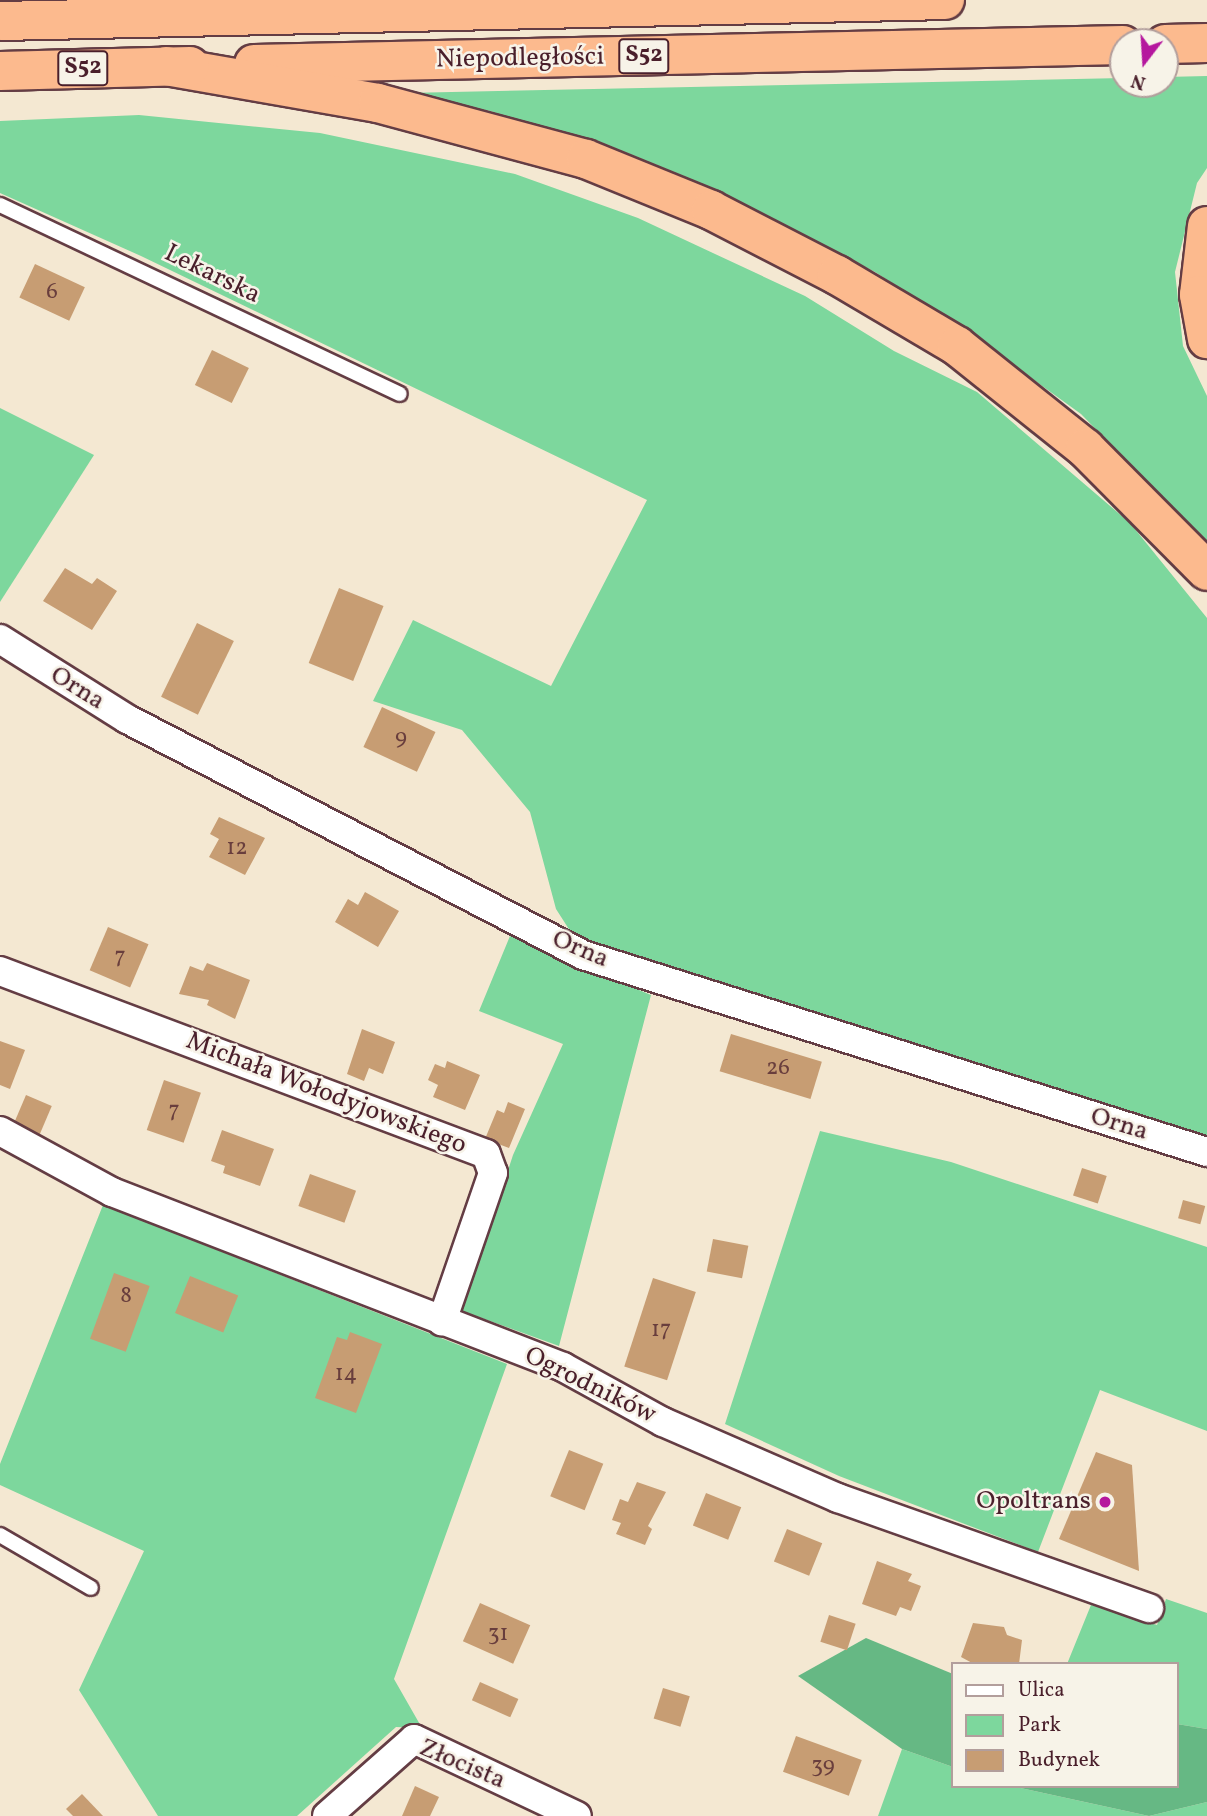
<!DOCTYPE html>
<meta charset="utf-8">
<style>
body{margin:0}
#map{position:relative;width:1207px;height:1816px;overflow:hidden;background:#f4e8d2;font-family:Vollkorn,serif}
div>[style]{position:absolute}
.green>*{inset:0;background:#7dd79d}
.forest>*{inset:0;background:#66b884}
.building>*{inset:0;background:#c79d73;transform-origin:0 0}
.roads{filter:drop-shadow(2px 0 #643d44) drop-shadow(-2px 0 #643d44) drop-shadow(0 2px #643d44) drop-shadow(0 -2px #643d44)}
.service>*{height:14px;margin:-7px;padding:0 7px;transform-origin:7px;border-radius:7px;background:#fff}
.minor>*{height:28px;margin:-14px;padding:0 14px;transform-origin:14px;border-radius:14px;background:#fff}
.motorway>*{height:38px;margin:-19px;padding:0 19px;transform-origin:19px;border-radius:19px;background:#fcba8e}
.dots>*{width:19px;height:19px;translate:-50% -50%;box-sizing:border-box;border:4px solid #f7f3e8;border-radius:50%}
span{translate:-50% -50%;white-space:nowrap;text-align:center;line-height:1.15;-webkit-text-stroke:5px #f7f3e8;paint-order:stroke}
.number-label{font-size:23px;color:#693e3d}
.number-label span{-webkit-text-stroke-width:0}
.shield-label span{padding:2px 5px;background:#f7f3e8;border:2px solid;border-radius:5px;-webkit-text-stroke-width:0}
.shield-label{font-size:24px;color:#4a1f2b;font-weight:700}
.street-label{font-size:26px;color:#4a1f2b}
.poi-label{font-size:26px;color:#4a1f2b}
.right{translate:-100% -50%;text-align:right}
.legend{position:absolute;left:951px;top:1662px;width:228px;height:126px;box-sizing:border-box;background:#f7f3e8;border:2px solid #b29e9c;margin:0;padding:9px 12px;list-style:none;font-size:21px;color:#4a1f2b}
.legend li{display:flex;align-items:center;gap:14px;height:35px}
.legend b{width:35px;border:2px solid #b29e9c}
.north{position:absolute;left:1109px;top:28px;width:70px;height:70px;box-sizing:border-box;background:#f7f3e8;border:2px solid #b29e9c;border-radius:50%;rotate:197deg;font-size:19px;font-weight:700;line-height:28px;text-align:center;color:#4a1f2b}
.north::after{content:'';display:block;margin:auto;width:24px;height:32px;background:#b5179e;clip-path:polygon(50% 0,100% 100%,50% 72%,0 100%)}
</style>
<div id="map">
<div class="green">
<div style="clip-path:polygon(1207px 76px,1207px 168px,1197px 183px,1175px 272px,1183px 346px,1207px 396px,1207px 544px,1081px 414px,961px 327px,875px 272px,748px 208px,635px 159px,490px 111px,405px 93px,1123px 78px,1123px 84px,1165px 84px,1165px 77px)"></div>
<div style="clip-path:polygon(139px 115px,320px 133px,515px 174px,638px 218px,805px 296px,894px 351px,977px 392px,1130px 523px,1207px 618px,1207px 1136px,574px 937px,556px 909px,530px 812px,462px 730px,373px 701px,413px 620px,551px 686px,647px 500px,141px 256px,0 193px,0 121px)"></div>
<div style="clip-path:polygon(0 408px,94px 455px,0 602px)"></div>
<div style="clip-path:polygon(510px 936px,651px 995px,559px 1346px,462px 1311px,513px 1155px,563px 1044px,479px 1011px)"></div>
<div style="clip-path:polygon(820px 1131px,951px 1162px,1207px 1247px,1207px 1431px,1100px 1390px,1038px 1552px,839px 1476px,725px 1424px)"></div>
<div style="clip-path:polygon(103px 1205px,507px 1364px,394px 1679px,422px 1728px,396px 1727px,297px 1816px,158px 1816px,79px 1690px,144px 1551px,0 1485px,0 1464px)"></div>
<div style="clip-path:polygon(1166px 1599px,1207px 1613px,1207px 1729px,1177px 1724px,1177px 1664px,1067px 1664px,1091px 1605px,1157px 1625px)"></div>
<div style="clip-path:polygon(902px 1749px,953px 1767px,953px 1786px,1012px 1786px,1149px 1816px,1207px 1802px,1207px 1816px,878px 1816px)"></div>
</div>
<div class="forest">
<div style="clip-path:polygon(866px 1638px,953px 1674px,953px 1767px,902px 1749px,798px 1676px)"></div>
<div style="clip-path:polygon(1177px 1724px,1207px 1729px,1207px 1802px,1149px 1816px,1012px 1786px,1177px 1786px)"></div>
</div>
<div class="building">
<div style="left:35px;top:264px;width:55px;height:37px;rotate:25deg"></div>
<div style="left:212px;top:350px;width:41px;height:39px;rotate:26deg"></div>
<div style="clip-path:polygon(65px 568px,92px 584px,97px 578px,117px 591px,92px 630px,43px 601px)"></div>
<div style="left:339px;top:588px;width:48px;height:81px;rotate:22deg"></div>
<div style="left:197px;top:623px;width:41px;height:82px;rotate:26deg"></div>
<div style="left:382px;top:707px;width:59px;height:44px;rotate:25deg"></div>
<div style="clip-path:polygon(219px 817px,265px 838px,245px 875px,209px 857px,219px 839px,210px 834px)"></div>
<div style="clip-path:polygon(365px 892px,399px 911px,378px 947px,335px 922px,348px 899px,358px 905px)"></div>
<div style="left:108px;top:927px;width:44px;height:47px;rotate:23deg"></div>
<div style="clip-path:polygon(207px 963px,250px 980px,235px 1019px,207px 1005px,209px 1000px,179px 994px,190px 966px,203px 971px)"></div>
<div style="clip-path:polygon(362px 1029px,395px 1042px,383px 1074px,369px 1068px,364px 1081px,347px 1074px)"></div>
<div style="left:731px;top:1034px;width:95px;height:39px;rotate:17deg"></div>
<div style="clip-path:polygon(0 1041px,25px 1050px,10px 1089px,0 1085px)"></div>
<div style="clip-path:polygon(447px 1061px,480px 1075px,465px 1110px,433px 1097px,438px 1085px,428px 1080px,435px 1064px,445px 1068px)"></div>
<div style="left:164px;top:1080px;width:39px;height:53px;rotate:19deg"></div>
<div style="left:26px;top:1095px;width:28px;height:34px;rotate:23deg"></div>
<div style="clip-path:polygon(508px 1102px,525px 1109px,509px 1148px,485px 1139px,497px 1110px,504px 1113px)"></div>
<div style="clip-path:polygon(222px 1130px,274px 1149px,260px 1186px,223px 1173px,225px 1166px,211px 1161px)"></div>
<div style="left:1082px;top:1168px;width:26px;height:29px;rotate:18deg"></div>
<div style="left:310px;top:1174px;width:49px;height:34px;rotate:20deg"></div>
<div style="left:1183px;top:1200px;width:23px;height:19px;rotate:15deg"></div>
<div style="left:713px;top:1239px;width:36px;height:33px;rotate:11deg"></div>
<div style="left:114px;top:1273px;width:38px;height:70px;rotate:20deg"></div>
<div style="left:190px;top:1276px;width:52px;height:40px;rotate:22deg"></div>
<div style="left:653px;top:1278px;width:45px;height:93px;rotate:18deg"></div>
<div style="clip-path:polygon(350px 1332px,382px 1344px,356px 1413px,315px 1398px,337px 1337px,347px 1340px)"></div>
<div style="left:569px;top:1450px;width:37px;height:50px;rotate:22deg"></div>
<div style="clip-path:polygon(1096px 1452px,1132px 1465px,1139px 1571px,1059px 1539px)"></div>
<div style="clip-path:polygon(637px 1482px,666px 1492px,648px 1526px,652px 1529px,645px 1545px,616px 1534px,621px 1523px,612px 1520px,620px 1499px,628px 1502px)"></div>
<div style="left:706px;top:1493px;width:38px;height:35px;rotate:22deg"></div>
<div style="left:787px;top:1529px;width:38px;height:35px;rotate:22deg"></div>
<div style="clip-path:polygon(877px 1561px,912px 1574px,908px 1581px,921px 1586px,911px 1611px,900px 1607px,896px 1616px,862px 1604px)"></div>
<div style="left:480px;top:1603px;width:55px;height:42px;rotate:24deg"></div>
<div style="left:829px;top:1615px;width:28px;height:28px;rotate:18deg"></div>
<div style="clip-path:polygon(973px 1623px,1004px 1627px,1007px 1635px,1022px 1640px,1019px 1664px,974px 1664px,961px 1657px)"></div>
<div style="left:480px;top:1682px;width:42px;height:20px;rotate:24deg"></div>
<div style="left:663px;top:1688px;width:28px;height:32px;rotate:17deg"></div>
<div style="left:796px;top:1736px;width:70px;height:38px;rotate:20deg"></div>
<div style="clip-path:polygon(415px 1786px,439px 1797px,430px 1816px,402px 1816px)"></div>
<div style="clip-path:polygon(82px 1794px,103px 1816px,73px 1816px,66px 1809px)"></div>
</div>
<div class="roads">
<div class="service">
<div style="left:0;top:205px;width:442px;rotate:25.3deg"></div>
<div style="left:0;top:1535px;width:105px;rotate:30.2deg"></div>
</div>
<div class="minor">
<div style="left:0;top:639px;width:150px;rotate:32.2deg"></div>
<div style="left:127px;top:719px;width:513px;rotate:27.36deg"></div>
<div style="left:583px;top:955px;width:654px;rotate:17.52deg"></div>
<div style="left:0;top:971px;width:519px;rotate:20.63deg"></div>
<div style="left:486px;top:1154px;width:20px;rotate:70deg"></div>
<div style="left:493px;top:1173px;width:157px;rotate:109deg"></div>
<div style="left:0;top:1131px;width:128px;rotate:28.6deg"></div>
<div style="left:112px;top:1192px;width:484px;rotate:21.2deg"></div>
<div style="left:563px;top:1367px;width:114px;rotate:28.8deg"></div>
<div style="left:663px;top:1422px;width:191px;rotate:23.5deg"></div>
<div style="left:838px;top:1498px;width:330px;rotate:19.5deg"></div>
<div style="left:327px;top:1816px;width:116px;rotate:-41.5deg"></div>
<div style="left:414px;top:1739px;width:180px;rotate:25.3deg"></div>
</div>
<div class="motorway">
<div style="left:0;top:21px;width:945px;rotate:-1.27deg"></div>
<div style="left:1165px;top:44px;width:42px;rotate:-1.4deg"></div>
<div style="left:254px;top:64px;width:869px;rotate:-1.25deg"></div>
<div style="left:166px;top:66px;width:215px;rotate:9.9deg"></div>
<div style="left:378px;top:103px;width:215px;rotate:15.1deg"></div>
<div style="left:586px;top:159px;width:135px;rotate:22.2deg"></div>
<div style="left:711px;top:210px;width:142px;rotate:27.3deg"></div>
<div style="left:837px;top:275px;width:139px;rotate:30.6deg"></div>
<div style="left:957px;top:346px;width:164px;rotate:38.6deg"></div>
<div style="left:1085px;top:448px;width:173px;rotate:45.2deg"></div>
<div style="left:0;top:71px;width:190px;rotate:-1.5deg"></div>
<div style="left:1207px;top:226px;width:69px;rotate:96.6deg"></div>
<div style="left:1199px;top:295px;width:45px;rotate:79.7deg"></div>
</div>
</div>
<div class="dots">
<div style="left:1105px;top:1502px;background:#b5179e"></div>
</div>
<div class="number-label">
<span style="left:52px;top:292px">6</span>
<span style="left:401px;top:738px">9</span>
<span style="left:237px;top:848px">12</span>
<span style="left:120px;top:957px">7</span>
<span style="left:778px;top:1068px">26</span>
<span style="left:174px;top:1111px">7</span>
<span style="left:126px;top:1296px">8</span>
<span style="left:661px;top:1330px">17</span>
<span style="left:346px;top:1374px">14</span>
<span style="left:498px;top:1634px">31</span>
<span style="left:823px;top:1766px">39</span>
</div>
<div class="shield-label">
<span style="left:644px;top:56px">S52</span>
<span style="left:83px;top:68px">S52</span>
</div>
<div class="street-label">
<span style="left:520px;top:59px;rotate:-1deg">Niepodległości</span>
<span style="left:212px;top:275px;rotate:26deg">Lekarska</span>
<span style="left:77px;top:689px;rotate:32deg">Orna</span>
<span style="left:580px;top:950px;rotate:23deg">Orna</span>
<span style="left:326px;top:1094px;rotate:21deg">Michała Wołodyjowskiego</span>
<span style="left:1119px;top:1125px;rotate:17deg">Orna</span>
<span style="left:590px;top:1386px;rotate:26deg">Ogrodników</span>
<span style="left:462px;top:1765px;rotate:23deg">Złocista</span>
</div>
<div class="poi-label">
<span class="right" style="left:1091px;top:1502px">Opoltrans</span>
</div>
<ul class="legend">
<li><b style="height:9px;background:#fff"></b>Ulica</li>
<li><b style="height:19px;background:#7dd79d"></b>Park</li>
<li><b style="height:19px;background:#c79d73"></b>Budynek</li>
</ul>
<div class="north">N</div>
</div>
